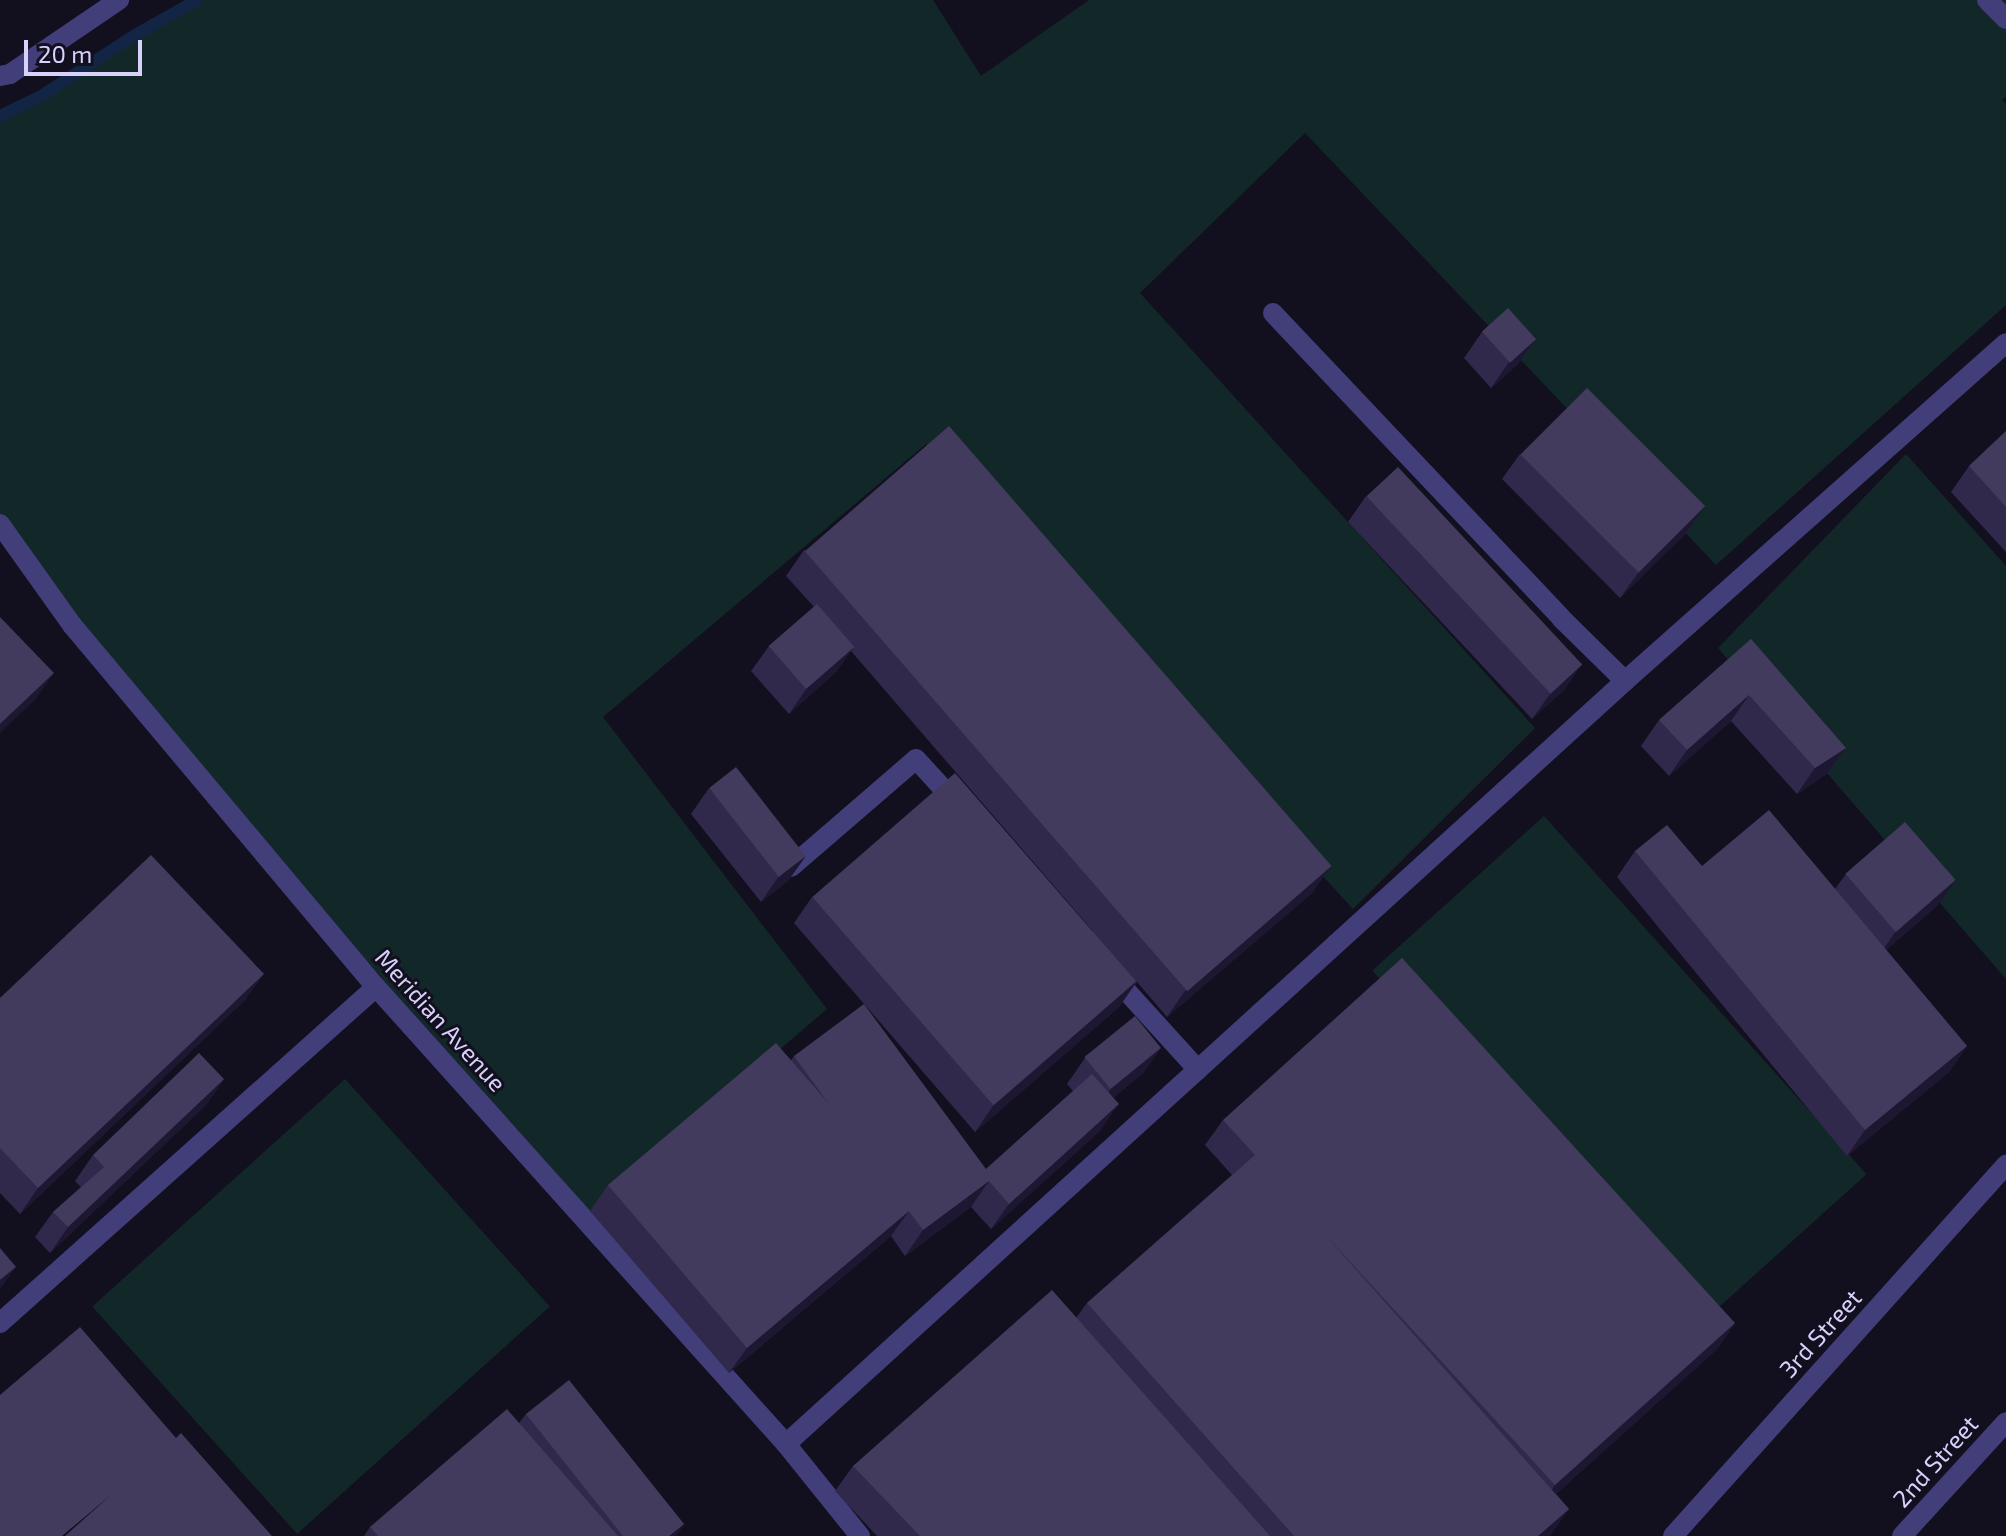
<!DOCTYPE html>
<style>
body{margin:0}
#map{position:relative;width:2006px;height:1536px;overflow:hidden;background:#120f1f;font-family:"Exo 2",sans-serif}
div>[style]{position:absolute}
.green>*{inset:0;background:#122828;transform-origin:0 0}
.stream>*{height:12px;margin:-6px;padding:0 6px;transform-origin:6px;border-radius:6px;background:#132544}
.lane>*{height:20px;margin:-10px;padding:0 10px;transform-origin:10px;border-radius:10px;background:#423e7a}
.street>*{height:20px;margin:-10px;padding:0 10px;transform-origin:10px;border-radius:10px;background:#423e7a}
.wall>*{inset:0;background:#31294b}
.shaded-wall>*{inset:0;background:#1d1732}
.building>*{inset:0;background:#423b5e;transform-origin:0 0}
span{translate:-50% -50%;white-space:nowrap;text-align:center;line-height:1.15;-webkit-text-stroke:6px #120f1f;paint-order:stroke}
.street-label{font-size:24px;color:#d7d1fb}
.scale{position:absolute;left:24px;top:40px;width:118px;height:36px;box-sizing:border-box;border:4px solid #d7d1fb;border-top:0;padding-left:10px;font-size:24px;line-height:28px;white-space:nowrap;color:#d7d1fb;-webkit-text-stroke:6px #120f1f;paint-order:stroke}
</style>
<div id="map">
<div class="green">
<div style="clip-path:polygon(199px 0,933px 0,981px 76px,1089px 0,2006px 0,2006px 97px,2002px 100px,2006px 104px,2006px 305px,1716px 565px,1305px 133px,1140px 293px,1535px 728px,1353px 909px,926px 444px,603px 717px,827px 1009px,590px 1211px,67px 626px,0 514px,0 117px,41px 96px)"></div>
<div style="clip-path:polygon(1906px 454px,2006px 566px,2006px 979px,1718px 648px)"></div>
<div style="left:1544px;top:816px;width:482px;height:231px;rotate:48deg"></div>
<div style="left:345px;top:1079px;width:306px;height:340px;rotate:48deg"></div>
</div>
<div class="stream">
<div style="left:0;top:116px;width:46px;rotate:-26deg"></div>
<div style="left:41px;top:96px;width:112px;rotate:-33deg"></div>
<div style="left:135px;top:35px;width:71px;rotate:-29.4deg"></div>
</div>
<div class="lane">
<div style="left:1273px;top:313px;width:419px;rotate:46.6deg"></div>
<div style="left:1561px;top:618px;width:90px;rotate:44.5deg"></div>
<div style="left:791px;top:867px;width:165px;rotate:-40.8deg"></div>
<div style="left:916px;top:759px;width:64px;rotate:47.5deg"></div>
<div style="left:1112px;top:975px;width:128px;rotate:47.8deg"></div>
</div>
<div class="street">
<div style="left:1987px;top:0;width:27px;rotate:45deg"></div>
<div style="left:0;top:76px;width:10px;rotate:-11deg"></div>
<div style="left:10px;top:74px;width:132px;rotate:-34.2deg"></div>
<div style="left:0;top:524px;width:124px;rotate:54.5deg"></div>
<div style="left:72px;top:625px;width:473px;rotate:50deg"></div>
<div style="left:376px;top:987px;width:614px;rotate:48.1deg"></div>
<div style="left:786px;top:1444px;width:118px;rotate:51.2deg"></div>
<div style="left:0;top:1323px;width:504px;rotate:-41.78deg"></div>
<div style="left:786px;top:1444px;width:1134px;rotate:-42.28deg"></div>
<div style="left:1625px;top:681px;width:509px;rotate:-41.58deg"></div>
<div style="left:1673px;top:1536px;width:499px;rotate:-48.1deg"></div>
<div style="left:1902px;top:1536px;width:154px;rotate:-47.6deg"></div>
</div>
<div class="wall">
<div style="clip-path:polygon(1482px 332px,1536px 339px,1518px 364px,1491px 388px,1464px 358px)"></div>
<div style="clip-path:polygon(2006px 431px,2006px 552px,1951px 492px,1969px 466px)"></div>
<div style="clip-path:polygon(1520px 454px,1687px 532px,1620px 598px,1502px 479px)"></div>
<div style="clip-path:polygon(1366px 496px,1582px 664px,1564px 690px,1532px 719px,1348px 522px)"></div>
<div style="clip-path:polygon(804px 550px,1330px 867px,1312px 893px,1167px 1017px,1137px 982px,1119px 1007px,975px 1132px,794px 923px,812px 897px,1093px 931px,851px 651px,836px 672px,789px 714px,751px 671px,769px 646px,814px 607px,786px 576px)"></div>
<div style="clip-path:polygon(1751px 639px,1846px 748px,1828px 773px,1797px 794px,1731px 721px,1669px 776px,1641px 746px,1659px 720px)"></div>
<div style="clip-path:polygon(709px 788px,788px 881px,761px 902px,691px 814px)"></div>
<div style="clip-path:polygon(1635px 851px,1702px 866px,1835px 889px,1846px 874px,1938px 905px,1886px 950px,1967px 1046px,1949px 1072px,1847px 1156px,1617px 877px)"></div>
<div style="clip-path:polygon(0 998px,246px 999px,20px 1214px,0 1193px)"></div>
<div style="clip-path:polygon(1161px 1048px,1143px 1073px,1113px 1098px,1101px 1130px,991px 1229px,971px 1207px,905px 1256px,891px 1236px,729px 1373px,590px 1211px,608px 1185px,791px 1060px,794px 1056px,986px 1169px,1073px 1091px,1067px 1084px,1085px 1058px)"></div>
<div style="clip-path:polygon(224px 1079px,206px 1105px,50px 1253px,35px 1237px,53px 1212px,81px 1187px,75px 1181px,93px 1155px)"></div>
<div style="clip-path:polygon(1223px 1120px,1735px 1323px,1717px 1349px,1556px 1494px,1569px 1509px,1549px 1536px,877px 1536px,835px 1491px,853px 1466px,1076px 1318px,1087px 1303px,1232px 1175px,1205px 1145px)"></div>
<div style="clip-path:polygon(526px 1414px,684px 1524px,676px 1536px,364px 1536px,370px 1527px,519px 1423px)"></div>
</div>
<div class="shaded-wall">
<div style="clip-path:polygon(1536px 339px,1518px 364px,1491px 388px,1509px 362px)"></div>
<div style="clip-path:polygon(1705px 506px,1687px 532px,1620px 598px,1638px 573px)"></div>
<div style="clip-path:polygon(854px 647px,836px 672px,789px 714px,807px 688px)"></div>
<div style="clip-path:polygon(1582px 664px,1564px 690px,1532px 719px,1550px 694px)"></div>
<div style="clip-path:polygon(54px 673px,36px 699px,0 733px,0 724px)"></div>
<div style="clip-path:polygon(1749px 695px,1731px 721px,1669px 776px,1687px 750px)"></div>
<div style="clip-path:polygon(1846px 748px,1828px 773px,1797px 794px,1815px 768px)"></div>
<div style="clip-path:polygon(806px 856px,788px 881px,761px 902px,779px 876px)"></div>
<div style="clip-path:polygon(1330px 867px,1312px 893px,1167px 1017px,1185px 991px)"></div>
<div style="clip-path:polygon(1956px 880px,1938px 905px,1878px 957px,1896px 931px)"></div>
<div style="clip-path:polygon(264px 974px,246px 999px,20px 1214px,38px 1188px)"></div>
<div style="clip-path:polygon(1137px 981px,1119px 1007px,975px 1132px,993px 1106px)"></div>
<div style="clip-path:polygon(1967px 1046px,1949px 1072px,1847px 1156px,1865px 1130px)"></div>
<div style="clip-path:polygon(1161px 1048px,1143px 1073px,1093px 1115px,1111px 1089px)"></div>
<div style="clip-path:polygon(224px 1079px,206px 1105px,50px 1253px,68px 1227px)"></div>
<div style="clip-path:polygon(1119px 1104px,1101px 1130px,991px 1229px,1009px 1204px)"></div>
<div style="clip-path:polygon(989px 1181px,971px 1207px,905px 1256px,923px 1230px)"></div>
<div style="clip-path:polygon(909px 1211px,891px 1236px,729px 1373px,747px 1348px)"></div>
<div style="clip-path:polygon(16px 1267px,0 1289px,0 1280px)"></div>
<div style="clip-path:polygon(1735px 1323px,1717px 1349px,1537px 1511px,1555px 1485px)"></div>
<div style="clip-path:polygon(1569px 1509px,1551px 1535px,1549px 1536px,1538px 1536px)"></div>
<div style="clip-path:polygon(684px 1524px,676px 1536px,669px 1536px)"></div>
</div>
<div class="building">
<div style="left:1508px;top:308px;width:42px;height:35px;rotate:48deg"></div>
<div style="left:1587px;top:388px;width:167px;height:94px;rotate:45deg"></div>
<div style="left:949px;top:426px;width:583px;height:191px;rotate:49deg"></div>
<div style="clip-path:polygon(2006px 431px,2006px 507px,1969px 466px)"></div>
<div style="left:1398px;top:467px;width:270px;height:43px;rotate:47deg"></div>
<div style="left:817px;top:604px;width:57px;height:64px;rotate:49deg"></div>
<div style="clip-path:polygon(0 617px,54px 673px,0 724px)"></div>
<div style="clip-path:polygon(1751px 639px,1846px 748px,1815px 768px,1749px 695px,1687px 750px,1659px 720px)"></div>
<div style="left:736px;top:767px;width:113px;height:34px;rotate:52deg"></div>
<div style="left:955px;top:773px;width:276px;height:189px;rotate:49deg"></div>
<div style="clip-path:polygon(1769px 810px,1967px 1046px,1865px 1130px,1635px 851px,1667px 825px,1702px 866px)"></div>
<div style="left:1905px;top:822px;width:77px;height:79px;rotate:49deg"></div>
<div style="clip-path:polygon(151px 855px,264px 974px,38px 1188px,0 1148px,0 998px)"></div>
<div style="clip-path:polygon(1402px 958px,1735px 1323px,1555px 1485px,1320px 1229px,1569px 1509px,1538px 1536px,1294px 1536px,1087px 1303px,1255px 1155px,1223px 1120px)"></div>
<div style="clip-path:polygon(864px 1004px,986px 1169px,1092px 1074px,1119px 1104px,1009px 1204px,989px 1181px,923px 1230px,909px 1211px,747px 1348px,608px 1185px,776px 1043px,829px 1104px,794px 1056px)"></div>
<div style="left:1135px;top:1016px;width:41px;height:65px;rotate:51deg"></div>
<div style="clip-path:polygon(199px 1053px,224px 1079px,68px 1227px,53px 1212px,104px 1167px,93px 1155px)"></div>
<div style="clip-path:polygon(0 1248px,16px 1267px,0 1280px)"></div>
<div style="clip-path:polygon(1052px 1290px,1270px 1536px,920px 1536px,853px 1466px)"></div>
<div style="clip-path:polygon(80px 1327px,176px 1438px,181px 1433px,272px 1536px,65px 1536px,111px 1495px,62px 1536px,0 1536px,0 1395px)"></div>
<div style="clip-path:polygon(569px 1380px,684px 1524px,669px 1536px,623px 1536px,526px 1414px)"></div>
<div style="clip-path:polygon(507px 1409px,618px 1536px,378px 1536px,370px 1527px)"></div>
</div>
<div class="street-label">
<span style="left:441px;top:1020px;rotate:48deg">Meridian Avenue</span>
<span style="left:1820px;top:1333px;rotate:-48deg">3rd Street</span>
<span style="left:1935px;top:1461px;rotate:-48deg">2nd Street</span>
</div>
<div class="scale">20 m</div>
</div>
